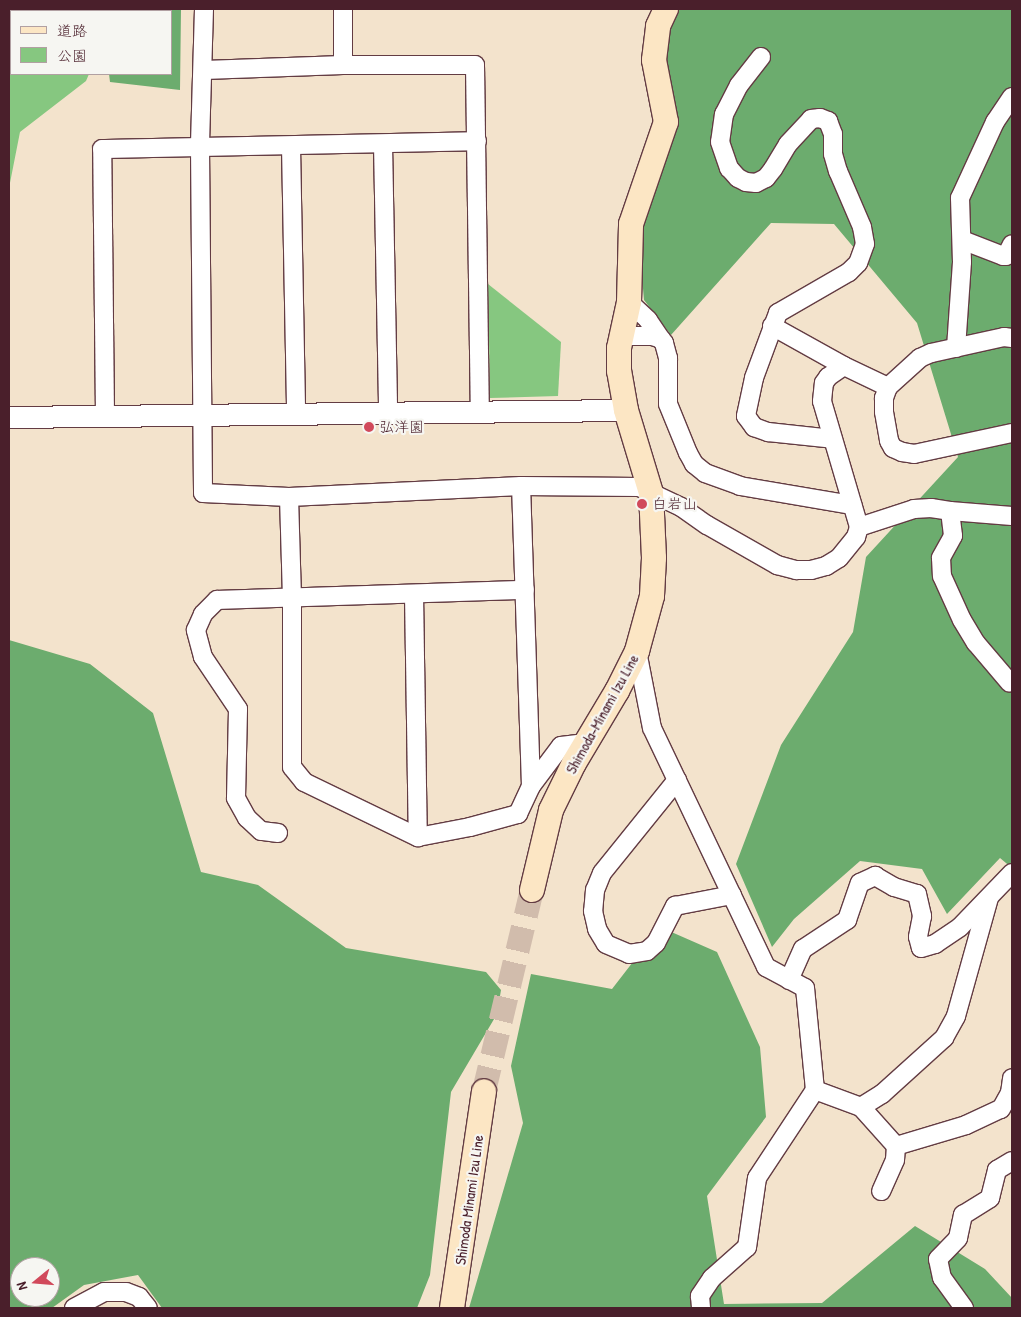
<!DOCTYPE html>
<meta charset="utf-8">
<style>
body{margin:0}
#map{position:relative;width:1021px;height:1317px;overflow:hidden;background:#f3e3cc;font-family:"Patrick Hand","Klee One",sans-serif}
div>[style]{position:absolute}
.green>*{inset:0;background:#86c780}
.forest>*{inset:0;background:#6cac6e}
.secondary-tunnel>*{height:24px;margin-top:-12px;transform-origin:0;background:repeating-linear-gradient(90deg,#d1bcac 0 24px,transparent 0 36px)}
.roads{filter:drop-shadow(1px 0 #633c43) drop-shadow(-1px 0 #633c43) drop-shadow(0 1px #633c43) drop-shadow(0 -1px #633c43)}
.minor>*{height:18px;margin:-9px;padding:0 9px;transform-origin:9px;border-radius:9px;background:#fff}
.tertiary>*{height:21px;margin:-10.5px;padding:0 10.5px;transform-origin:10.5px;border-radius:10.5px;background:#fff}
.secondary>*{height:24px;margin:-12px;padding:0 12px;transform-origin:12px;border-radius:12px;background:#fce6c4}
.dots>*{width:14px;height:14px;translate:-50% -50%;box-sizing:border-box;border:2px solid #f6f6f2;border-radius:50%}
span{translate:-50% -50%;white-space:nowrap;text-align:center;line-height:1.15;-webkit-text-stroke:4.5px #f6f6f2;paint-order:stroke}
.poi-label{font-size:15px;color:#4a1f2b}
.left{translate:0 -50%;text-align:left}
.street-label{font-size:15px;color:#4a1f2b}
.frame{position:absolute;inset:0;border:10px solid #4a1f2b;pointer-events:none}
.legend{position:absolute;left:10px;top:10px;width:162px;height:65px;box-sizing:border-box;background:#f6f6f2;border:1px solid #b1a0a2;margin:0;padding:6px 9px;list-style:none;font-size:15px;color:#4a1f2b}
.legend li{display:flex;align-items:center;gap:10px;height:25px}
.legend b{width:25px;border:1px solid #b1a0a2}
.north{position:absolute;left:10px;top:1257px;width:50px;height:50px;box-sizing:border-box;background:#f6f6f2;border:1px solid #b1a0a2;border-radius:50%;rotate:253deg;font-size:14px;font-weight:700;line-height:20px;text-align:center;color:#4a1f2b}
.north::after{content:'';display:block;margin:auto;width:18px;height:22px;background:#d1495b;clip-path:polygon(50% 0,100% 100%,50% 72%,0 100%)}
</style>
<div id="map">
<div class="green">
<div style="clip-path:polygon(9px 9px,104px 9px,104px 11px,11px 11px,11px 74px,89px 74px,86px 81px,20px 132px,9px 188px)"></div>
<div style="clip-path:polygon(488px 284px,561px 342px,558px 396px,490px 398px)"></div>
</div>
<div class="forest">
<div style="clip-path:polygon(103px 9px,181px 9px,180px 90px,110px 82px,109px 74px,171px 74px,171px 11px,103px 11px)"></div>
<div style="clip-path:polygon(672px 9px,1012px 9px,1012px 868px,1000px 858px,947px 914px,922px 869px,860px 861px,794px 919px,772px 947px,736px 864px,781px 745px,853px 632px,866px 557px,958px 457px,917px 323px,834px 224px,771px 223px,671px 335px,644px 300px,636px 208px,666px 122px,658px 26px)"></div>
<div style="clip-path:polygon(evenodd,9px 640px,90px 664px,153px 713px,201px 872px,258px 885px,346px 948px,486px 972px,501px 990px,497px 1014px,451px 1092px,430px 1275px,417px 1308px,162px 1308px,138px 1275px,84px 1285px,52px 1308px,9px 1308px,9px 640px,20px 1267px,50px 1267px,50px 1297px,20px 1297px,20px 1267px)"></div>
<div style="clip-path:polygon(660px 927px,717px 952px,760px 1047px,766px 1117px,707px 1196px,724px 1304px,822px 1303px,915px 1226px,985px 1269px,1012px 1298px,1012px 1308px,469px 1308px,523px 1123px,511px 1066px,531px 974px,612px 989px)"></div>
</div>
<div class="secondary-tunnel">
<div style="left:484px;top:1091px;width:207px;rotate:-76.6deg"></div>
</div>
<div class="roads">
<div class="minor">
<div style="left:204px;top:9px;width:138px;rotate:91.7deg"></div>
<div style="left:200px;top:147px;width:346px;rotate:89.5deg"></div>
<div style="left:203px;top:493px;width:86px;rotate:2.7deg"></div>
<div style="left:289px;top:497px;width:232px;rotate:-2.7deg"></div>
<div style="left:521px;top:486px;width:118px;rotate:0.5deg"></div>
<div style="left:639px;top:487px;width:47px;rotate:25.5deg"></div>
<div style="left:681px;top:507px;width:32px;rotate:35deg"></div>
<div style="left:707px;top:525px;width:81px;rotate:29.7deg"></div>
<div style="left:777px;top:565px;width:20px;rotate:15deg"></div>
<div style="left:796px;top:570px;width:15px"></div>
<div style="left:811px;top:570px;width:16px;rotate:-15deg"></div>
<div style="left:826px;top:566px;width:15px;rotate:-32deg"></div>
<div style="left:839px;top:558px;width:27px;rotate:-51deg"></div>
<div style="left:856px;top:537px;width:10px;rotate:-73deg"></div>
<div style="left:859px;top:527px;width:131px;rotate:-106.4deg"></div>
<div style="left:822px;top:401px;width:18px;rotate:-84deg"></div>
<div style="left:824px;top:383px;width:7px;rotate:-56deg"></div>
<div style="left:828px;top:377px;width:19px;rotate:-35deg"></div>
<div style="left:844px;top:366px;width:49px;rotate:25.5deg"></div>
<div style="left:343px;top:9px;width:56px;rotate:90deg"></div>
<div style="left:761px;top:57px;width:36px;rotate:128deg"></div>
<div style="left:739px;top:85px;width:33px;rotate:117deg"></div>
<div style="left:724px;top:114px;width:28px;rotate:98deg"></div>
<div style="left:720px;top:142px;width:28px;rotate:71deg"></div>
<div style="left:729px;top:168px;width:13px;rotate:48deg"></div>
<div style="left:738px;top:178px;width:9px;rotate:27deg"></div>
<div style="left:746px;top:182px;width:10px;rotate:6deg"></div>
<div style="left:756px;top:183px;width:11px;rotate:-27deg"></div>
<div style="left:766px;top:178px;width:11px;rotate:-52deg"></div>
<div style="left:773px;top:169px;width:29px;rotate:-59deg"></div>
<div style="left:788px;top:144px;width:34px;rotate:-47deg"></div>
<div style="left:811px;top:119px;width:9px;rotate:-6deg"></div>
<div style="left:820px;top:118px;width:9px;rotate:21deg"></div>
<div style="left:828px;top:121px;width:14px;rotate:69deg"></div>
<div style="left:833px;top:134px;width:20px;rotate:90deg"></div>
<div style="left:833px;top:154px;width:18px;rotate:74deg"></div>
<div style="left:838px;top:171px;width:61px;rotate:66.8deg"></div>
<div style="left:862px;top:227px;width:17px;rotate:80deg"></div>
<div style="left:865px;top:244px;width:20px;rotate:110deg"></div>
<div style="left:858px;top:263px;width:13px;rotate:135deg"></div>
<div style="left:849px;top:272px;width:82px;rotate:150deg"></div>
<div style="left:778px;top:313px;width:69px;rotate:110.3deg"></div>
<div style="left:754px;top:378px;width:39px;rotate:102deg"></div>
<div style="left:746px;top:416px;width:14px;rotate:54deg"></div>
<div style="left:754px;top:427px;width:15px;rotate:20deg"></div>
<div style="left:768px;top:432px;width:65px;rotate:6.1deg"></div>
<div style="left:204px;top:70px;width:139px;rotate:-2.1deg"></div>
<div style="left:343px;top:65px;width:132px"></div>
<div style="left:475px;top:65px;width:346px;rotate:89.2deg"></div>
<div style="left:383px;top:144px;width:269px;rotate:88.9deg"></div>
<div style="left:291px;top:146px;width:268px;rotate:88.9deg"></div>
<div style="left:962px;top:240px;width:44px;rotate:21.3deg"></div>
<div style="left:1003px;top:256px;width:3px"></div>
<div style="left:1006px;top:256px;width:13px;rotate:-63deg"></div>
<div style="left:629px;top:302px;width:26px;rotate:43deg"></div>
<div style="left:648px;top:320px;width:23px;rotate:56deg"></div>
<div style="left:772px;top:326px;width:82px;rotate:29.1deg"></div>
<div style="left:622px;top:336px;width:30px"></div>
<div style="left:652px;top:336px;width:9px;rotate:18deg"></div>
<div style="left:661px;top:339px;width:5px;rotate:53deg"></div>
<div style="left:664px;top:343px;width:16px;rotate:75deg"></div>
<div style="left:668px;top:358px;width:46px;rotate:90deg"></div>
<div style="left:668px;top:404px;width:53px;rotate:67.8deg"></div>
<div style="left:688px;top:453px;width:13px;rotate:61deg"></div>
<div style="left:694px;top:464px;width:14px;rotate:39deg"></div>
<div style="left:705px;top:473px;width:37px;rotate:20deg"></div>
<div style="left:740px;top:486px;width:114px;rotate:9.6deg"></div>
<div style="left:1012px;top:338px;width:8px;rotate:-173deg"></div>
<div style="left:1004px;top:337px;width:75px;rotate:167.6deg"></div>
<div style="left:931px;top:353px;width:12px;rotate:156deg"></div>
<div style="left:920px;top:358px;width:43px;rotate:137.8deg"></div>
<div style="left:888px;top:387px;width:12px;rotate:110deg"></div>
<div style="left:884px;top:398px;width:14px;rotate:90deg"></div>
<div style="left:884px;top:412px;width:29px;rotate:80deg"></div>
<div style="left:889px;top:441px;width:8px;rotate:60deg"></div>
<div style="left:893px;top:448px;width:10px;rotate:24deg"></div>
<div style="left:902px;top:452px;width:12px;rotate:9deg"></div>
<div style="left:914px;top:454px;width:100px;rotate:-12.1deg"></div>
<div style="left:956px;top:348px;width:86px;rotate:-86deg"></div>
<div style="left:962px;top:262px;width:64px;rotate:-91.8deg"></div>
<div style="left:960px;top:198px;width:84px;rotate:-65.3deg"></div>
<div style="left:995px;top:122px;width:30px;rotate:-56deg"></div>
<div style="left:105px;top:416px;width:267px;rotate:-90.6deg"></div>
<div style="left:102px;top:149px;width:375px;rotate:-1.2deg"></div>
<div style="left:289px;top:497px;width:99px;rotate:88.3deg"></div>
<div style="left:292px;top:596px;width:171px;rotate:90deg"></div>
<div style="left:292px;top:767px;width:19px;rotate:51deg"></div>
<div style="left:304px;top:782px;width:127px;rotate:25.8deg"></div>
<div style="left:418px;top:837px;width:53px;rotate:-10.9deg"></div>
<div style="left:470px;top:827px;width:50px;rotate:-15.2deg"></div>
<div style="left:518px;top:814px;width:31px;rotate:-65deg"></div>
<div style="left:531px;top:786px;width:300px;rotate:-91.9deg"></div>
<div style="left:950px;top:511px;width:62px;rotate:4.6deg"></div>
<div style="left:859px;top:527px;width:58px;rotate:-18.1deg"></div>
<div style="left:914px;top:509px;width:17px;rotate:-3deg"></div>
<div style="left:931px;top:508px;width:19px;rotate:9deg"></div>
<div style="left:950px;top:511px;width:25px;rotate:83deg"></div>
<div style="left:953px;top:536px;width:25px;rotate:119deg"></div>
<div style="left:941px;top:558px;width:18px;rotate:87deg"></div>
<div style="left:942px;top:576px;width:48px;rotate:65.6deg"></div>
<div style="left:962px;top:620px;width:27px;rotate:59deg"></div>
<div style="left:976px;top:643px;width:52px;rotate:49.6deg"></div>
<div style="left:414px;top:594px;width:243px;rotate:89.1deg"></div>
<div style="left:637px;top:651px;width:78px;rotate:79deg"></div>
<div style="left:652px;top:728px;width:265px;rotate:64.5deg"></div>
<div style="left:766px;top:967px;width:44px;rotate:28.3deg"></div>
<div style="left:805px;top:988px;width:102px;rotate:84.4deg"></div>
<div style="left:815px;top:1090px;width:105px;rotate:123.4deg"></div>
<div style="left:757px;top:1178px;width:70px;rotate:98.2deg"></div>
<div style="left:747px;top:1247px;width:47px;rotate:138.5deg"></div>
<div style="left:712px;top:1278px;width:22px;rotate:124deg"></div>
<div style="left:700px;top:1296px;width:12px;rotate:85deg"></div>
<div style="left:677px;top:780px;width:119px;rotate:128.9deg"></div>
<div style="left:602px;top:873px;width:18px;rotate:112deg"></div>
<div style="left:595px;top:890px;width:21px;rotate:95deg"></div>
<div style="left:593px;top:911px;width:18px;rotate:77deg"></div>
<div style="left:597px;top:929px;width:17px;rotate:59deg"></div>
<div style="left:606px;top:944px;width:25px;rotate:23deg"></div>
<div style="left:629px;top:954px;width:18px;rotate:-9deg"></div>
<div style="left:647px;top:951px;width:12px;rotate:-42deg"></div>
<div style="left:656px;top:943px;width:42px;rotate:-62.8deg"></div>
<div style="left:675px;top:906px;width:58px;rotate:-10.9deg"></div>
<div style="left:531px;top:786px;width:50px;rotate:-53.1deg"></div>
<div style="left:561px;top:746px;width:25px;rotate:-7deg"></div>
<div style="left:278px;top:833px;width:17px;rotate:-173deg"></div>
<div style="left:261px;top:831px;width:19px;rotate:-137deg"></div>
<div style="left:247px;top:818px;width:23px;rotate:-119deg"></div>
<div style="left:236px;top:798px;width:89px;rotate:-88.7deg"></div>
<div style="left:238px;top:709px;width:63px;rotate:-123.9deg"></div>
<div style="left:203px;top:657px;width:28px;rotate:-105deg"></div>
<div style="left:196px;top:630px;width:17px;rotate:-66deg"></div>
<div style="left:203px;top:614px;width:20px;rotate:-45deg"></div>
<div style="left:217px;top:600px;width:308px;rotate:-1.9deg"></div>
<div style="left:789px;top:980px;width:34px;rotate:-66deg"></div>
<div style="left:803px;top:949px;width:53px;rotate:-33.4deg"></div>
<div style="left:847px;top:920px;width:39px;rotate:-71deg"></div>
<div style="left:860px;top:883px;width:17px;rotate:-25deg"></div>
<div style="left:875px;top:876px;width:22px;rotate:30deg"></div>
<div style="left:894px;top:887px;width:24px;rotate:17deg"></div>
<div style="left:917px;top:894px;width:23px;rotate:77deg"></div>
<div style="left:922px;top:916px;width:21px;rotate:101deg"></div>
<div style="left:918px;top:937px;width:11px;rotate:75deg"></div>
<div style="left:921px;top:948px;width:15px;rotate:-16deg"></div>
<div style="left:935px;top:944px;width:30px;rotate:-34deg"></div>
<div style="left:960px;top:927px;width:75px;rotate:-46.1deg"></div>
<div style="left:815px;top:1090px;width:49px;rotate:20.3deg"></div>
<div style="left:861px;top:1107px;width:52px;rotate:48.1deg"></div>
<div style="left:896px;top:1146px;width:14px;rotate:94deg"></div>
<div style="left:895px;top:1160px;width:34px;rotate:114deg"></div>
<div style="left:861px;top:1107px;width:25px;rotate:-32deg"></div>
<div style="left:882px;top:1094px;width:84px;rotate:-42.1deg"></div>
<div style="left:944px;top:1038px;width:25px;rotate:-61deg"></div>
<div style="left:956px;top:1016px;width:123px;rotate:-74.4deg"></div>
<div style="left:896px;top:1146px;width:73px;rotate:-16.7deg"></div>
<div style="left:966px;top:1125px;width:38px;rotate:-25deg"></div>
<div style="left:1001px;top:1109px;width:18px;rotate:-61deg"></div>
<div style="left:1010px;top:1093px;width:15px;rotate:-82deg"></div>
<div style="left:74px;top:1308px;width:34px;rotate:-28deg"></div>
<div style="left:104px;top:1292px;width:22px"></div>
<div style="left:126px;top:1292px;width:14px;rotate:21deg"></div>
<div style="left:139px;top:1297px;width:14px;rotate:51deg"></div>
<div style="left:964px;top:1308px;width:37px;rotate:-126deg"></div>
<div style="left:942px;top:1278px;width:19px;rotate:-102deg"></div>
<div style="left:938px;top:1259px;width:29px;rotate:-46deg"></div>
<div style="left:958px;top:1238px;width:24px;rotate:-78deg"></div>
<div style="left:963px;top:1215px;width:32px;rotate:-32deg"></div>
<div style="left:990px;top:1198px;width:29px;rotate:-76deg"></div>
<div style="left:997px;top:1170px;width:17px;rotate:-31deg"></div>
</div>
<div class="tertiary">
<div style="left:9px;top:417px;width:617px;rotate:-0.65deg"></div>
</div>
<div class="secondary">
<div style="left:532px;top:890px;width:82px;rotate:-76.6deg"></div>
<div style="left:551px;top:810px;width:52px;rotate:-63.9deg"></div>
<div style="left:574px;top:763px;width:84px;rotate:-59.2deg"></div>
<div style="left:617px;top:691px;width:45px;rotate:-63.4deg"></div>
<div style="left:637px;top:651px;width:57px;rotate:-74.7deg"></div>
<div style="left:652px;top:596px;width:38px;rotate:-87deg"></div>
<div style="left:654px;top:558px;width:65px;rotate:-92.6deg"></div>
<div style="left:651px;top:493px;width:87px;rotate:-106.8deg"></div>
<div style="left:626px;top:410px;width:40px;rotate:-100deg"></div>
<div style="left:619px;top:371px;width:23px;rotate:-90deg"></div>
<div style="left:619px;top:348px;width:47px;rotate:-77.7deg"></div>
<div style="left:629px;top:302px;width:78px;rotate:-88.5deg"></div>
<div style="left:631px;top:224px;width:108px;rotate:-71.1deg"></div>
<div style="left:666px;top:122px;width:63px;rotate:-101deg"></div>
<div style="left:654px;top:60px;width:34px;rotate:-83deg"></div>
<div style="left:658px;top:26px;width:19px;rotate:-65deg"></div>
<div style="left:452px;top:1308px;width:219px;rotate:-81.6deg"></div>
</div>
</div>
<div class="dots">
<div style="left:369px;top:427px;background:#d1495b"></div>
<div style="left:642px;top:504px;background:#d1495b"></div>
</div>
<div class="poi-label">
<span class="left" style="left:379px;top:427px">弘洋園</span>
<span class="left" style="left:652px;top:504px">白岩山</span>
</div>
<div class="street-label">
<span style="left:602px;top:714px;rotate:-61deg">Shimoda-Minami Izu Line</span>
<span style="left:469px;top:1200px;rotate:-82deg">Shimoda Minami Izu Line</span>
</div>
<div class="frame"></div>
<ul class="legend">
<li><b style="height:6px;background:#fce6c4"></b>道路</li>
<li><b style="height:14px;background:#86c780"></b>公園</li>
</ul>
<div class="north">N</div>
</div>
